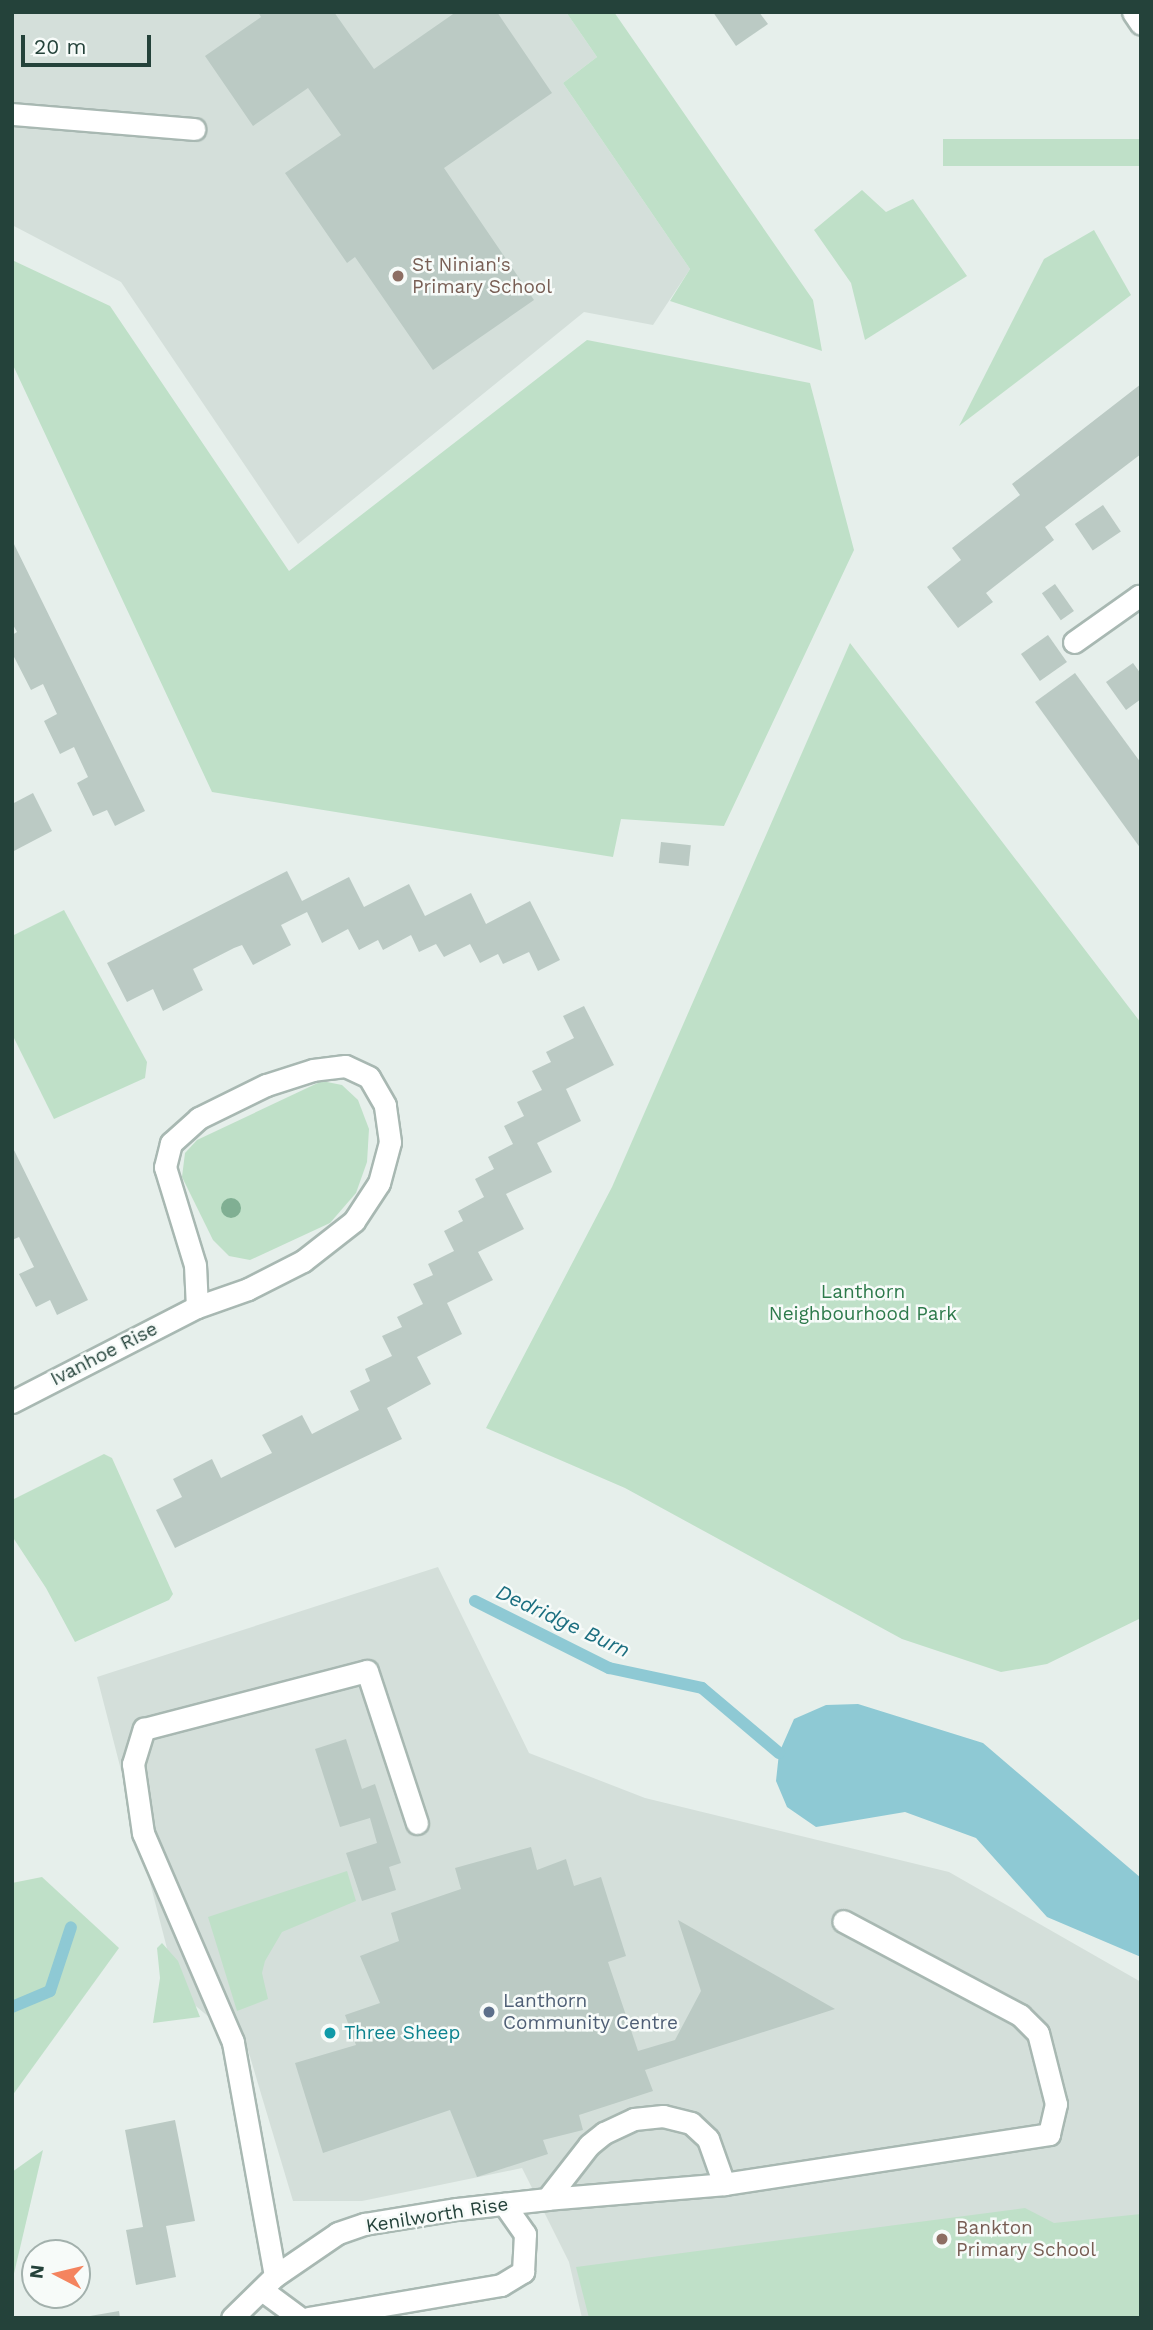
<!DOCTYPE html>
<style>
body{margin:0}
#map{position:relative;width:1153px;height:2330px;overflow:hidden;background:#e6efeb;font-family:"Work Sans",sans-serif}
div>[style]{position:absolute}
.built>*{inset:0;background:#d4dfda}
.green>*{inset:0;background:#bfe0c8;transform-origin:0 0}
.water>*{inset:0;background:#8ec9d4}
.stream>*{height:12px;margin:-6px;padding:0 6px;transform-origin:6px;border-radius:6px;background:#8ec9d4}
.building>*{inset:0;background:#bbcac4;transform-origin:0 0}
.roads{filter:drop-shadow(2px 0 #a8b8b2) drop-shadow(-2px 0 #a8b8b2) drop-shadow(0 2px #a8b8b2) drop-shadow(0 -2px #a8b8b2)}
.minor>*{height:21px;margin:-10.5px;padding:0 10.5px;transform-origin:10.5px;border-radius:10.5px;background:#fff}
.trees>*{width:20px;height:20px;margin:-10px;border-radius:50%;background:#80af93}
.dots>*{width:19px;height:19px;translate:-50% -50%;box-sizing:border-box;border:4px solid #f7fbf9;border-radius:50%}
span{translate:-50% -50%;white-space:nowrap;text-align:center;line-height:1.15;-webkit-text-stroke:5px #f7fbf9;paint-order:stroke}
.education-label{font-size:19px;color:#785e54}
.left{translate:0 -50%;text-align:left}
.park-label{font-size:19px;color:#2d7a4b}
.street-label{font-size:19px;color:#24423a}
.service-label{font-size:19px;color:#4e5e75}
.culture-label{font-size:19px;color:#0d838f}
.water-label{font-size:21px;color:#1c6f80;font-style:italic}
.frame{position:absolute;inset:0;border:14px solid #24423a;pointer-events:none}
.north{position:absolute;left:21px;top:2239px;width:70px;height:70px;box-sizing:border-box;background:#f7fbf9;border:2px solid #a3b1ad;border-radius:50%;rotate:277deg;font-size:19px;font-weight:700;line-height:28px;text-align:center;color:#24423a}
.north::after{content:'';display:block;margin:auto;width:24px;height:32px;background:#f4845f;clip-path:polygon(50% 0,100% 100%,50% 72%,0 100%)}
.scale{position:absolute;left:21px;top:35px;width:130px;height:32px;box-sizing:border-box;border:4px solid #24423a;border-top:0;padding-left:9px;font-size:21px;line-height:24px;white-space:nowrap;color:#24423a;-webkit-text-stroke:5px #f7fbf9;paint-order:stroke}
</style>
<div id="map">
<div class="built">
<div style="clip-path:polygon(12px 12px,566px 12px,597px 57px,563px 83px,690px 269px,653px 325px,584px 312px,298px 544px,121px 282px,12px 225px)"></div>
<div style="clip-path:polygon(438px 1567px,529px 1753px,645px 1798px,949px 1872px,1141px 1982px,1141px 2318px,582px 2318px,569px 2262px,522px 2168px,362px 2201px,293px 2201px,248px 2050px,178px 1991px,97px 1677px)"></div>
</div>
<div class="green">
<div style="clip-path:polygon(566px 12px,614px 12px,813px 300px,822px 351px,670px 301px,690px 269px,563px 83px,597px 57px)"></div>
<div style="left:1141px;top:139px;width:27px;height:198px;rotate:90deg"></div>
<div style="clip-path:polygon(862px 190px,886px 212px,913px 199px,967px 276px,865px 340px,851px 283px,814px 230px)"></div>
<div style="clip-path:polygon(1094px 230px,1131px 295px,959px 426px,1044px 259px)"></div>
<div style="clip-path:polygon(12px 260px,110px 306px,289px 571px,587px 340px,810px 383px,854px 550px,724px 826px,621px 819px,613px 857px,212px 792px,12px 363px)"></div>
<div style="clip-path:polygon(850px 643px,1141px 1023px,1141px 1618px,1047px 1664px,1001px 1672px,902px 1639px,625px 1488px,486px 1428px,612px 1187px)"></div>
<div style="clip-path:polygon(64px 910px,147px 1062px,145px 1078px,54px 1119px,12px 1034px,12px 936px)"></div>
<div style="clip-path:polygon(322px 1081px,342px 1085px,358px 1100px,369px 1129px,367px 1162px,356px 1193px,330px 1223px,250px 1260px,229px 1256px,213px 1240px,182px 1177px,185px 1153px,197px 1140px)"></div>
<div style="clip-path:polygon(104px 1454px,112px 1458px,173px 1594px,169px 1600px,75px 1642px,46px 1588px,12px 1536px,12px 1500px)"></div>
<div style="clip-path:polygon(347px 1871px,356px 1901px,282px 1932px,265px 1961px,262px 1973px,268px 1999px,237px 2011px,208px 1917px)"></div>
<div style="clip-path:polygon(42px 1877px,119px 1948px,12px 2096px,12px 1883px)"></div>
<div style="clip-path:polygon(162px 1943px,178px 1961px,200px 2017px,153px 2023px,160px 1978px,157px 1948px)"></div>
<div style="clip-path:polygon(43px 2150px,12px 2282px,12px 2172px)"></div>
<div style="clip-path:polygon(1025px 2208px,1054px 2223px,1141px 2214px,1141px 2318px,589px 2318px,576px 2267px)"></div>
</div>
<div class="water">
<div style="clip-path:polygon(858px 1704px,983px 1743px,1141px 1878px,1141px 1957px,1047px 1917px,976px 1838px,905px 1812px,816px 1827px,787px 1807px,776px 1781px,779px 1753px,794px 1719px,826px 1705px)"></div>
</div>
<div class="stream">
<div style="left:475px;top:1601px;width:150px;rotate:26.6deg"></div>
<div style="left:609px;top:1668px;width:95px;rotate:12.1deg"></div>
<div style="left:702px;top:1688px;width:101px;rotate:40.2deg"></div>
<div style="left:12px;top:2007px;width:41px;rotate:-22.8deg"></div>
<div style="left:50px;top:1991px;width:67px;rotate:-71.8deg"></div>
</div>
<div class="building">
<div style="clip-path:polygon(258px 12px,334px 12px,374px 69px,456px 12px,497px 12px,552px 93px,444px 168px,534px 300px,433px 370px,355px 257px,347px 263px,285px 173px,341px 135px,308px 88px,253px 126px,205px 56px,261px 17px)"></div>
<div style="clip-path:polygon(713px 12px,759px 12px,768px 24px,736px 46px)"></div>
<div style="clip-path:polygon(1141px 384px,1141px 454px,1045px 527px,1054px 540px,986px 593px,993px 602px,958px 628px,927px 587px,961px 560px,952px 548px,1020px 495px,1012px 484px)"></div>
<div style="left:1103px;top:505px;width:32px;height:34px;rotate:56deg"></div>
<div style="clip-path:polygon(12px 540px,145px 811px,115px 826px,107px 810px,93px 816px,77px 783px,88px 777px,74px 747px,60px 754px,44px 721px,57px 714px,43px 684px,31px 690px,12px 653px,12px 635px,17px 632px,12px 623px)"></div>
<div style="left:1055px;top:584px;width:33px;height:16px;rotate:55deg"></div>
<div style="left:1048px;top:635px;width:33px;height:33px;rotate:55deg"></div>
<div style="clip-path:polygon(1133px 663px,1141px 674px,1141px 699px,1126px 710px,1106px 682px)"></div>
<div style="clip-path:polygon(1075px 673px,1141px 763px,1141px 849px,1035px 702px)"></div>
<div style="clip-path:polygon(33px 793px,52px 831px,12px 852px,12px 804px)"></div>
<div style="left:661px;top:842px;width:30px;height:21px;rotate:6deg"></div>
<div style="clip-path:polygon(287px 871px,302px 901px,349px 877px,364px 907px,409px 884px,425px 916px,471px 893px,486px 924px,530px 901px,560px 960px,538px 971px,529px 952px,503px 964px,498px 954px,480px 963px,470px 944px,444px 957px,436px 944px,419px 952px,411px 935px,383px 950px,378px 940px,359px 950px,348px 929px,322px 943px,307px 912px,281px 925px,291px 945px,253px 965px,242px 945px,234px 948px,193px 969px,203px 990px,163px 1011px,153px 989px,127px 1002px,107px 963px)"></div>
<div style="clip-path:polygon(584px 1006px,614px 1065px,566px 1089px,581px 1121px,537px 1143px,552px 1172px,506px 1194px,524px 1229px,478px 1252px,493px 1280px,447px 1303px,462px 1334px,417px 1357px,431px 1384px,387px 1408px,402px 1439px,175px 1548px,156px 1510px,182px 1497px,173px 1479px,212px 1459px,221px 1478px,272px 1453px,262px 1435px,302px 1415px,312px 1434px,359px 1410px,350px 1391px,370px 1381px,365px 1369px,392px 1356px,382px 1336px,402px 1327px,397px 1317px,423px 1304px,413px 1284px,433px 1275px,428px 1264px,454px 1251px,444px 1231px,463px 1221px,458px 1211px,484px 1197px,475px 1179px,494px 1169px,488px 1157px,513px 1144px,504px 1126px,524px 1116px,517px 1102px,542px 1090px,532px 1071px,551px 1062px,546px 1052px,574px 1038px,563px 1016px)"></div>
<div style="clip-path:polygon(12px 1146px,88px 1300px,57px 1315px,50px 1300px,36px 1307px,19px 1274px,34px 1267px,19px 1237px,12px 1240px)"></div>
<div style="clip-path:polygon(346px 1739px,362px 1789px,375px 1784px,401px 1863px,389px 1867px,396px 1890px,362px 1901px,346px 1853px,377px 1843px,370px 1818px,340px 1827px,315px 1749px)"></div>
<div style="clip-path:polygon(531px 1847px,537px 1870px,566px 1859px,574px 1886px,601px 1877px,626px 1956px,608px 1962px,638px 2051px,675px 2040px,701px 1991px,678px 1920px,835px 2009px,645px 2070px,653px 2091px,579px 2115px,583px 2130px,543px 2140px,548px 2154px,477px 2177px,450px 2110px,323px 2153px,295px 2063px,356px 2045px,345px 2015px,380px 2003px,360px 1956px,399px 1941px,391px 1913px,461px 1889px,455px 1868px)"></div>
<div style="clip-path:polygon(175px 2120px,195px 2221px,166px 2226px,176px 2277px,136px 2285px,126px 2230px,143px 2227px,125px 2130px)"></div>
<div style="clip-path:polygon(119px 2311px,120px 2318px,90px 2318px,90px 2316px)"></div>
</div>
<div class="roads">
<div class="minor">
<div style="left:1133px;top:12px;width:14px;rotate:56deg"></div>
<div style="left:12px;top:114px;width:183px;rotate:4.7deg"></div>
<div style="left:1074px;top:642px;width:80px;rotate:-35.3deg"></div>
<div style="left:1139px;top:596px;width:3px;rotate:45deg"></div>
<div style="left:12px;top:1402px;width:208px;rotate:-27.2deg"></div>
<div style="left:197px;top:1307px;width:54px;rotate:-19.4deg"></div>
<div style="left:248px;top:1289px;width:62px;rotate:-27deg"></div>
<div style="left:303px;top:1261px;width:65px;rotate:-38.1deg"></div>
<div style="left:354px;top:1221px;width:45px;rotate:-56.7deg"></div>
<div style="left:379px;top:1183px;width:42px;rotate:-75deg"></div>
<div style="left:390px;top:1142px;width:37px;rotate:-98deg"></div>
<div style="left:385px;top:1105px;width:32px;rotate:-120deg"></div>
<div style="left:369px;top:1077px;width:26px;rotate:-155deg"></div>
<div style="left:345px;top:1066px;width:32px;rotate:173deg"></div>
<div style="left:313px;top:1070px;width:49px;rotate:162.3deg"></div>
<div style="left:266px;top:1085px;width:75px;rotate:153.8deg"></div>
<div style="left:199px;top:1118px;width:38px;rotate:138deg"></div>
<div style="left:171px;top:1143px;width:25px;rotate:104deg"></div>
<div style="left:165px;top:1167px;width:102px;rotate:73deg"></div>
<div style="left:195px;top:1265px;width:42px;rotate:87.3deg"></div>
<div style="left:547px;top:2199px;width:178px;rotate:-4.8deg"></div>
<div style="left:275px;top:2276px;width:238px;rotate:-100.2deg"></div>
<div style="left:233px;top:2042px;width:228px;rotate:-113.3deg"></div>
<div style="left:143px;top:1833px;width:70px;rotate:-98.2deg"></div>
<div style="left:133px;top:1764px;width:37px;rotate:-73deg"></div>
<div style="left:144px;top:1729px;width:230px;rotate:-14.6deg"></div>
<div style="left:367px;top:1671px;width:160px;rotate:71.8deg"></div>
<div style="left:262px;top:2290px;width:47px;rotate:36.4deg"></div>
<div style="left:232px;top:2318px;width:60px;rotate:-44.3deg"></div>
<div style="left:275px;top:2276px;width:76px;rotate:-34.3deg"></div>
<div style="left:338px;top:2233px;width:28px;rotate:-19deg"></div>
<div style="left:364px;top:2224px;width:94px;rotate:-9.2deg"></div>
<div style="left:457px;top:2209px;width:91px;rotate:-6.3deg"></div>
<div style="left:547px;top:2199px;width:68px;rotate:-52.1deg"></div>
<div style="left:589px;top:2145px;width:19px;rotate:-39deg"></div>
<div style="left:604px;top:2133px;width:33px;rotate:-25deg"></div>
<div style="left:634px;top:2119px;width:29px;rotate:-6deg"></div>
<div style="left:663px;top:2116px;width:29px;rotate:14deg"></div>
<div style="left:691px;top:2123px;width:23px;rotate:43deg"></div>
<div style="left:708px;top:2139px;width:48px;rotate:70.4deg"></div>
<div style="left:724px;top:2184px;width:329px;rotate:-8.7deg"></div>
<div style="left:1049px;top:2134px;width:31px;rotate:-77deg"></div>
<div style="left:1056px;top:2104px;width:73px;rotate:-104.2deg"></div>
<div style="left:1038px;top:2033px;width:25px;rotate:-135deg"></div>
<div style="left:1020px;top:2015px;width:200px;rotate:-152deg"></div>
<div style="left:308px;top:2318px;width:196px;rotate:-9.7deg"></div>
<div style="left:501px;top:2285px;width:26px;rotate:-31deg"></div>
<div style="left:523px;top:2272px;width:38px;rotate:-87deg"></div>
<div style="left:525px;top:2234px;width:37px;rotate:-125deg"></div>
</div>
</div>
<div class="trees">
<div style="left:231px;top:1208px"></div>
</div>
<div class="dots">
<div style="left:398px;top:276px;background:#8d6e63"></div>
<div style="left:489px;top:2012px;background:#5c6f8a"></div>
<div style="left:330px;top:2033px;background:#0f9aa8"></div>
<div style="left:942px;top:2239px;background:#8d6e63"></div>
</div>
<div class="education-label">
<span class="left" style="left:412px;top:276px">St Ninian's<br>Primary School</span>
<span class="left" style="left:956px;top:2239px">Bankton<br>Primary School</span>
</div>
<div class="park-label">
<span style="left:863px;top:1303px">Lanthorn<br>Neighbourhood Park</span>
</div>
<div class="street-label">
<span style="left:104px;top:1354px;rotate:-27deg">Ivanhoe Rise</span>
<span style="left:437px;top:2215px;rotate:-9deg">Kenilworth Rise</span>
</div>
<div class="service-label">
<span class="left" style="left:503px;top:2012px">Lanthorn<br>Community Centre</span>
</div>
<div class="culture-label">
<span class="left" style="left:344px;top:2033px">Three Sheep</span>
</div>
<div class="water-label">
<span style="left:563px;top:1621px;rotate:25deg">Dedridge Burn</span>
</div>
<div class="frame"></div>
<div class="north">N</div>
<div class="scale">20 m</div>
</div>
